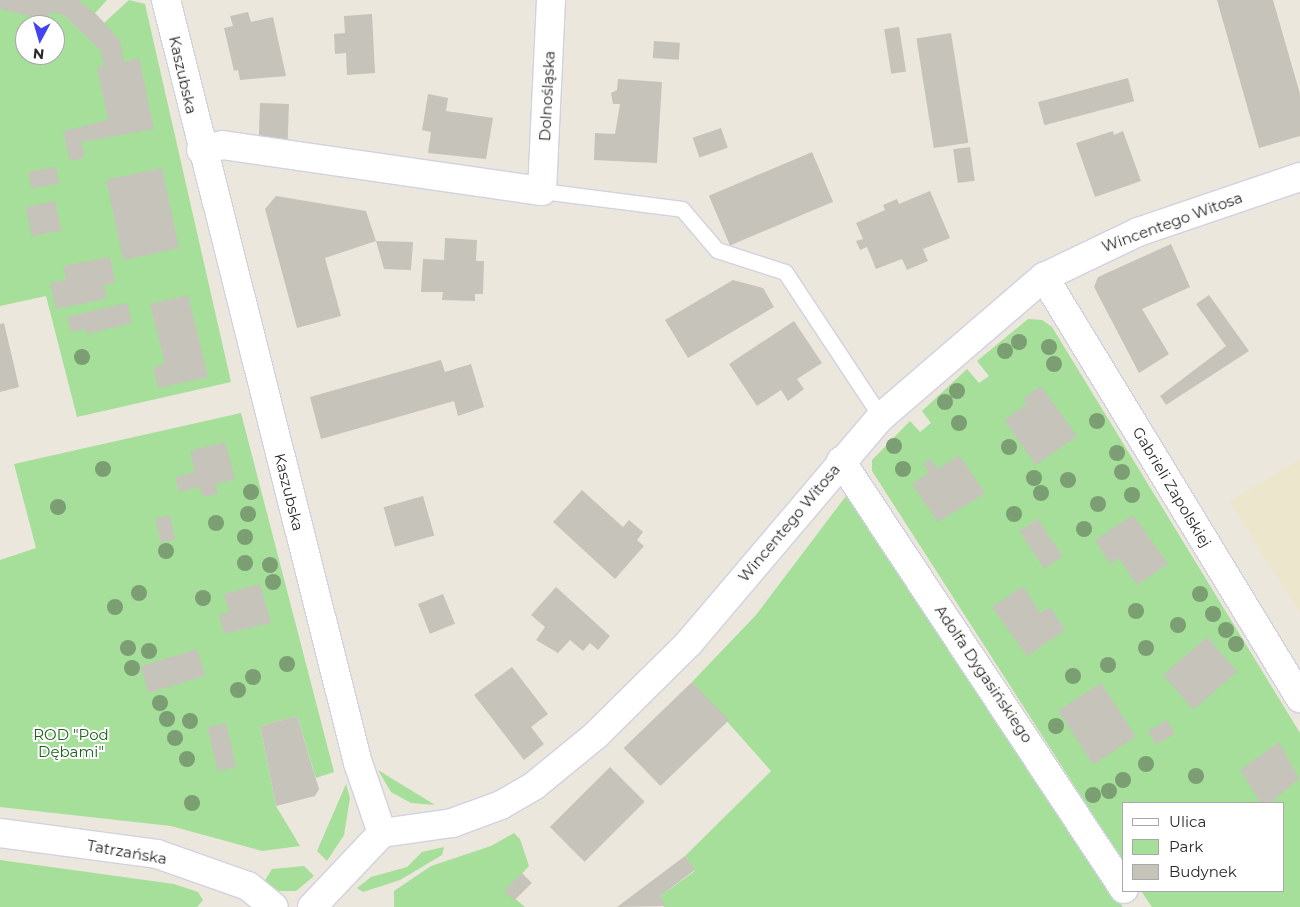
<!DOCTYPE html>
<meta charset="utf-8">
<style>
body{margin:0}
#map{position:relative;width:1300px;height:907px;overflow:hidden;background:#ebe7dc;font-family:Montserrat,sans-serif}
div>[style]{position:absolute}
.education>*{inset:0;background:#ece7cc}
.green>*{inset:0;background:#a5df9a}
.building>*{inset:0;background:#c6c3bb;transform-origin:0 0}
.roads{filter:drop-shadow(1px 0 #d1d1e1) drop-shadow(-1px 0 #d1d1e1) drop-shadow(0 1px #d1d1e1) drop-shadow(0 -1px #d1d1e1)}
.lane>*{height:15px;margin:-7.5px;padding:0 7.5px;transform-origin:7.5px;border-radius:7.5px;background:#fff}
.street>*{height:28px;margin:-14px;padding:0 14px;transform-origin:14px;border-radius:14px;background:#fff}
.secondary>*{height:28px;margin:-14px;padding:0 14px;transform-origin:14px;border-radius:14px;background:#fff}
.trees>*{width:16px;height:16px;margin:-8px;border-radius:50%;background:#7b9e73}
span{translate:-50% -50%;white-space:nowrap;text-align:center;line-height:1.15;-webkit-text-stroke:4px #fff;paint-order:stroke}
.street-label{font-size:15px;color:#292929}
.park-label{font-size:15px;color:#1f621d}
.legend{position:absolute;left:1122px;top:802px;width:162px;height:90px;box-sizing:border-box;background:#fff;border:1px solid #a9a9a9;margin:0;padding:6px 9px;list-style:none;font-size:15px;color:#292929}
.legend li{display:flex;align-items:center;gap:10px;height:25px}
.legend b{width:25px;border:1px solid #a9a9a9}
.north{position:absolute;left:15px;top:15px;width:50px;height:50px;box-sizing:border-box;background:#fff;border:1px solid #a9a9a9;border-radius:50%;rotate:186deg;font-size:14px;font-weight:700;line-height:20px;text-align:center;color:#292929}
.north::after{content:'';display:block;margin:auto;width:18px;height:22px;background:#4344f0;clip-path:polygon(50% 0,100% 100%,50% 72%,0 100%)}
</style>
<div id="map">
<div class="education">
<div style="clip-path:polygon(1300px 459px,1300px 613px,1229px 502px)"></div>
</div>
<div class="green">
<div style="clip-path:polygon(evenodd,0 0,107px 0,95px 13px,104px 23px,129px 0,145px 4px,231px 382px,77px 417px,46px 296px,0 306px,0 0,25px 25px,55px 25px,55px 55px,25px 55px,25px 25px)"></div>
<div style="clip-path:polygon(1028px 319px,1042px 320px,1052px 327px,1300px 733px,1300px 907px,1152px 907px,1141px 891px,1284px 891px,1284px 803px,1124px 803px,1124px 863px,872px 471px,872px 460px,910px 421px,920px 432px,931px 423px,922px 411px,967px 369px,979px 383px,989px 376px,977px 361px)"></div>
<div style="clip-path:polygon(241px 413px,334px 772px,316px 778px,297px 716px,260px 726px,276px 806px,300px 846px,262px 851px,171px 826px,0 807px,0 560px,36px 548px,14px 464px)"></div>
<div style="clip-path:polygon(849px 492px,1116px 898px,1123px 907px,664px 907px,660px 896px,695px 871px,685px 856px,771px 771px,692px 682px,756px 615px)"></div>
<div style="clip-path:polygon(378px 770px,435px 805px,411px 803px,391px 792px)"></div>
<div style="clip-path:polygon(346px 784px,350px 798px,344px 835px,327px 861px,317px 851px)"></div>
<div style="clip-path:polygon(514px 833px,520px 839px,529px 866px,506px 891px,525px 907px,394px 907px,394px 891px,431px 866px,491px 846px)"></div>
<div style="clip-path:polygon(444px 847px,442px 855px,400px 880px,363px 892px,357px 888px,371px 877px,407px 867px,422px 852px)"></div>
<div style="clip-path:polygon(0 860px,174px 884px,198px 892px,203px 900px,197px 907px,0 907px)"></div>
<div style="clip-path:polygon(304px 866px,314px 876px,296px 891px,279px 891px,264px 882px,272px 869px)"></div>
</div>
<div class="building">
<div style="clip-path:polygon(0 0,78px 0,99px 17px,120px 41px,124px 62px,139px 58px,154px 129px,81px 142px,85px 157px,70px 161px,63px 131px,108px 120px,97px 67px,104px 66px,101px 51px,64px 15px,50px 12px,48px 20px,0 9px)"></div>
<div style="clip-path:polygon(1217px 0,1273px 0,1300px 94px,1300px 136px,1259px 148px)"></div>
<div style="clip-path:polygon(248px 12px,251px 22px,273px 17px,286px 76px,240px 80px,238px 70px,234px 71px,224px 28px,233px 26px,230px 16px)"></div>
<div style="clip-path:polygon(372px 14px,375px 73px,347px 75px,346px 53px,335px 54px,334px 34px,345px 33px,344px 16px)"></div>
<div style="left:899px;top:27px;width:45px;height:15px;rotate:81deg"></div>
<div style="left:951px;top:33px;width:111px;height:35px;rotate:81deg"></div>
<div style="left:654px;top:41px;width:26px;height:17px;rotate:4deg"></div>
<div style="left:1128px;top:78px;width:24px;height:93px;rotate:75deg"></div>
<div style="clip-path:polygon(618px 79px,662px 82px,657px 163px,594px 160px,595px 133px,615px 134px,620px 104px,613px 104px,611px 93px,617px 90px)"></div>
<div style="clip-path:polygon(428px 94px,448px 98px,446px 111px,493px 118px,486px 159px,428px 153px,431px 132px,422px 130px)"></div>
<div style="left:260px;top:103px;width:29px;height:36px;rotate:2deg"></div>
<div style="left:721px;top:128px;width:21px;height:30px;rotate:71deg"></div>
<div style="clip-path:polygon(1113px 131px,1114px 135px,1123px 131px,1141px 181px,1095px 197px,1076px 143px)"></div>
<div style="left:970px;top:147px;width:34px;height:17px;rotate:82deg"></div>
<div style="left:812px;top:152px;width:54px;height:112px;rotate:67deg"></div>
<div style="left:56px;top:167px;width:17px;height:28px;rotate:80deg"></div>
<div style="left:162px;top:168px;width:82px;height:57px;rotate:78deg"></div>
<div style="clip-path:polygon(930px 191px,950px 238px,923px 249px,928px 261px,907px 270px,902px 259px,876px 269px,867px 247px,860px 250px,856px 241px,863px 239px,856px 223px,885px 210px,883px 205px,897px 199px,899px 204px)"></div>
<div style="clip-path:polygon(276px 196px,366px 211px,376px 241px,413px 242px,411px 270px,384px 269px,376px 241px,325px 258px,341px 316px,297px 328px,265px 209px)"></div>
<div style="left:55px;top:201px;width:30px;height:30px;rotate:78deg"></div>
<div style="clip-path:polygon(445px 238px,477px 240px,476px 261px,484px 261px,483px 294px,475px 294px,475px 301px,442px 300px,443px 292px,421px 292px,423px 259px,444px 260px)"></div>
<div style="clip-path:polygon(1171px 244px,1190px 287px,1142px 309px,1169px 354px,1139px 373px,1094px 287px,1098px 277px)"></div>
<div style="clip-path:polygon(110px 257px,115px 283px,104px 285px,106px 299px,56px 309px,50px 283px,66px 280px,63px 266px)"></div>
<div style="clip-path:polygon(733px 280px,763px 288px,774px 307px,688px 358px,665px 320px)"></div>
<div style="clip-path:polygon(188px 295px,208px 377px,158px 388px,153px 367px,165px 364px,150px 304px)"></div>
<div style="clip-path:polygon(1209px 295px,1249px 351px,1166px 405px,1160px 396px,1226px 346px,1196px 304px)"></div>
<div style="clip-path:polygon(127px 303px,132px 323px,87px 334px,86px 329px,71px 332px,67px 317px)"></div>
<div style="clip-path:polygon(794px 321px,822px 363px,797px 379px,804px 389px,788px 401px,781px 390px,757px 406px,729px 364px)"></div>
<div style="clip-path:polygon(4px 323px,19px 387px,0 392px,0 324px)"></div>
<div style="clip-path:polygon(441px 360px,445px 372px,471px 364px,484px 407px,458px 416px,454px 401px,321px 439px,310px 397px)"></div>
<div style="clip-path:polygon(1041px 386px,1077px 436px,1036px 465px,1004px 420px,1026px 405px,1023px 399px)"></div>
<div style="clip-path:polygon(225px 442px,235px 479px,215px 484px,218px 494px,203px 497px,199px 487px,179px 492px,175px 477px,195px 472px,190px 451px)"></div>
<div style="clip-path:polygon(959px 455px,985px 493px,938px 522px,912px 484px,929px 472px,923px 464px,931px 459px,938px 469px)"></div>
<div style="clip-path:polygon(582px 490px,623px 527px,629px 520px,643px 532px,637px 540px,644px 546px,615px 579px,553px 522px)"></div>
<div style="left:423px;top:496px;width:41px;height:41px;rotate:74deg"></div>
<div style="left:170px;top:515px;width:25px;height:15px;rotate:78deg"></div>
<div style="clip-path:polygon(1133px 515px,1168px 564px,1137px 585px,1119px 558px,1110px 564px,1095px 540px)"></div>
<div style="left:1038px;top:519px;width:45px;height:22px;rotate:57deg"></div>
<div style="clip-path:polygon(260px 584px,271px 623px,224px 634px,219px 615px,229px 612px,224px 594px)"></div>
<div style="clip-path:polygon(1023px 586px,1040px 613px,1050px 607px,1065px 630px,1027px 656px,992px 607px)"></div>
<div style="clip-path:polygon(556px 587px,610px 636px,598px 650px,590px 643px,583px 651px,570px 640px,558px 653px,536px 640px,545px 627px,531px 615px)"></div>
<div style="left:443px;top:594px;width:32px;height:27px;rotate:68deg"></div>
<div style="left:1207px;top:637px;width:46px;height:58px;rotate:49deg"></div>
<div style="left:197px;top:649px;width:28px;height:59px;rotate:73deg"></div>
<div style="clip-path:polygon(512px 667px,548px 714px,531px 727px,544px 744px,524px 760px,474px 695px)"></div>
<div style="left:692px;top:682px;width:53px;height:95px;rotate:46deg"></div>
<div style="left:1101px;top:683px;width:64px;height:51px;rotate:57deg"></div>
<div style="clip-path:polygon(297px 716px,319px 789px,315px 796px,276px 806px,260px 726px)"></div>
<div style="left:1167px;top:720px;width:16px;height:22px;rotate:60deg"></div>
<div style="left:226px;top:723px;width:45px;height:19px;rotate:77deg"></div>
<div style="clip-path:polygon(1279px 742px,1299px 779px,1270px 803px,1261px 803px,1240px 770px)"></div>
<div style="left:610px;top:767px;width:49px;height:85px;rotate:45deg"></div>
<div style="clip-path:polygon(685px 856px,695px 870px,660px 896px,666px 906px,617px 907px)"></div>
<div style="left:522px;top:873px;width:14px;height:25px;rotate:45deg"></div>
</div>
<div class="roads">
<div class="lane">
<div style="left:542px;top:191px;width:141px;rotate:7.3deg"></div>
<div style="left:682px;top:209px;width:54px;rotate:49.5deg"></div>
<div style="left:717px;top:250px;width:71px;rotate:17.9deg"></div>
<div style="left:785px;top:272px;width:174px;rotate:56.5deg"></div>
</div>
<div class="street">
<div style="left:201px;top:150px;width:22px;rotate:-13deg"></div>
<div style="left:222px;top:145px;width:323px;rotate:8.2deg"></div>
<div style="left:542px;top:191px;width:191px;rotate:-87.3deg"></div>
<div style="left:1044px;top:277px;width:493px;rotate:58.7deg"></div>
<div style="left:841px;top:461px;width:513px;rotate:56.53deg"></div>
<div style="left:0;top:833px;width:158px;rotate:7.6deg"></div>
<div style="left:157px;top:854px;width:96px;rotate:19.4deg"></div>
<div style="left:248px;top:886px;width:33px;rotate:39deg"></div>
</div>
<div class="secondary">
<div style="left:166px;top:0;width:787px;rotate:75.88deg"></div>
<div style="left:358px;top:763px;width:74px;rotate:71.1deg"></div>
<div style="left:312px;top:907px;width:102px;rotate:-46.6deg"></div>
<div style="left:382px;top:833px;width:71px;rotate:-8.1deg"></div>
<div style="left:452px;top:823px;width:52px;rotate:-20.2deg"></div>
<div style="left:501px;top:805px;width:39px;rotate:-30deg"></div>
<div style="left:535px;top:785px;width:79px;rotate:-39.3deg"></div>
<div style="left:596px;top:735px;width:131px;rotate:-44.7deg"></div>
<div style="left:689px;top:643px;width:297px;rotate:-49.7deg"></div>
<div style="left:881px;top:417px;width:215px;rotate:-40.7deg"></div>
<div style="left:1044px;top:277px;width:104px;rotate:-25.6deg"></div>
<div style="left:1138px;top:232px;width:171px;rotate:-18.8deg"></div>
</div>
</div>
<div class="trees">
<div style="left:1019px;top:342px"></div>
<div style="left:1049px;top:347px"></div>
<div style="left:1005px;top:351px"></div>
<div style="left:82px;top:357px"></div>
<div style="left:1054px;top:364px"></div>
<div style="left:957px;top:391px"></div>
<div style="left:945px;top:402px"></div>
<div style="left:1097px;top:421px"></div>
<div style="left:959px;top:423px"></div>
<div style="left:894px;top:446px"></div>
<div style="left:1009px;top:447px"></div>
<div style="left:1117px;top:453px"></div>
<div style="left:103px;top:469px"></div>
<div style="left:903px;top:469px"></div>
<div style="left:1122px;top:472px"></div>
<div style="left:1034px;top:478px"></div>
<div style="left:1068px;top:480px"></div>
<div style="left:251px;top:492px"></div>
<div style="left:1041px;top:493px"></div>
<div style="left:1132px;top:495px"></div>
<div style="left:1098px;top:504px"></div>
<div style="left:58px;top:507px"></div>
<div style="left:248px;top:514px"></div>
<div style="left:1014px;top:514px"></div>
<div style="left:216px;top:523px"></div>
<div style="left:1084px;top:529px"></div>
<div style="left:245px;top:537px"></div>
<div style="left:166px;top:551px"></div>
<div style="left:245px;top:563px"></div>
<div style="left:270px;top:565px"></div>
<div style="left:273px;top:582px"></div>
<div style="left:139px;top:593px"></div>
<div style="left:1200px;top:594px"></div>
<div style="left:203px;top:598px"></div>
<div style="left:115px;top:607px"></div>
<div style="left:1136px;top:611px"></div>
<div style="left:1213px;top:614px"></div>
<div style="left:1178px;top:625px"></div>
<div style="left:1226px;top:630px"></div>
<div style="left:1236px;top:644px"></div>
<div style="left:128px;top:648px"></div>
<div style="left:1146px;top:648px"></div>
<div style="left:149px;top:651px"></div>
<div style="left:287px;top:664px"></div>
<div style="left:1108px;top:665px"></div>
<div style="left:132px;top:668px"></div>
<div style="left:1073px;top:676px"></div>
<div style="left:253px;top:677px"></div>
<div style="left:238px;top:690px"></div>
<div style="left:160px;top:703px"></div>
<div style="left:167px;top:719px"></div>
<div style="left:190px;top:721px"></div>
<div style="left:1056px;top:726px"></div>
<div style="left:175px;top:738px"></div>
<div style="left:187px;top:759px"></div>
<div style="left:1146px;top:764px"></div>
<div style="left:1196px;top:776px"></div>
<div style="left:1123px;top:780px"></div>
<div style="left:1109px;top:791px"></div>
<div style="left:1093px;top:795px"></div>
<div style="left:192px;top:803px"></div>
</div>
<div class="street-label">
<span style="left:183px;top:75px;rotate:77deg">Kaszubska</span>
<span style="left:547px;top:96px;rotate:-87deg">Dolnośląska</span>
<span style="left:1172px;top:222px;rotate:-20deg">Wincentego Witosa</span>
<span style="left:1172px;top:487px;rotate:59deg">Gabrieli Zapolskiej</span>
<span style="left:289px;top:492px;rotate:76deg">Kaszubska</span>
<span style="left:789px;top:523px;rotate:-50deg">Wincentego Witosa</span>
<span style="left:984px;top:674px;rotate:56deg">Adolfa Dygasińskiego</span>
<span style="left:127px;top:852px;rotate:10deg">Tatrzańska</span>
</div>
<div class="park-label">
<span style="left:71px;top:743px">ROD "Pod<br>Dębami"</span>
</div>
<ul class="legend">
<li><b style="height:6px;background:#fff"></b>Ulica</li>
<li><b style="height:14px;background:#a5df9a"></b>Park</li>
<li><b style="height:14px;background:#c6c3bb"></b>Budynek</li>
</ul>
<div class="north">N</div>
</div>
